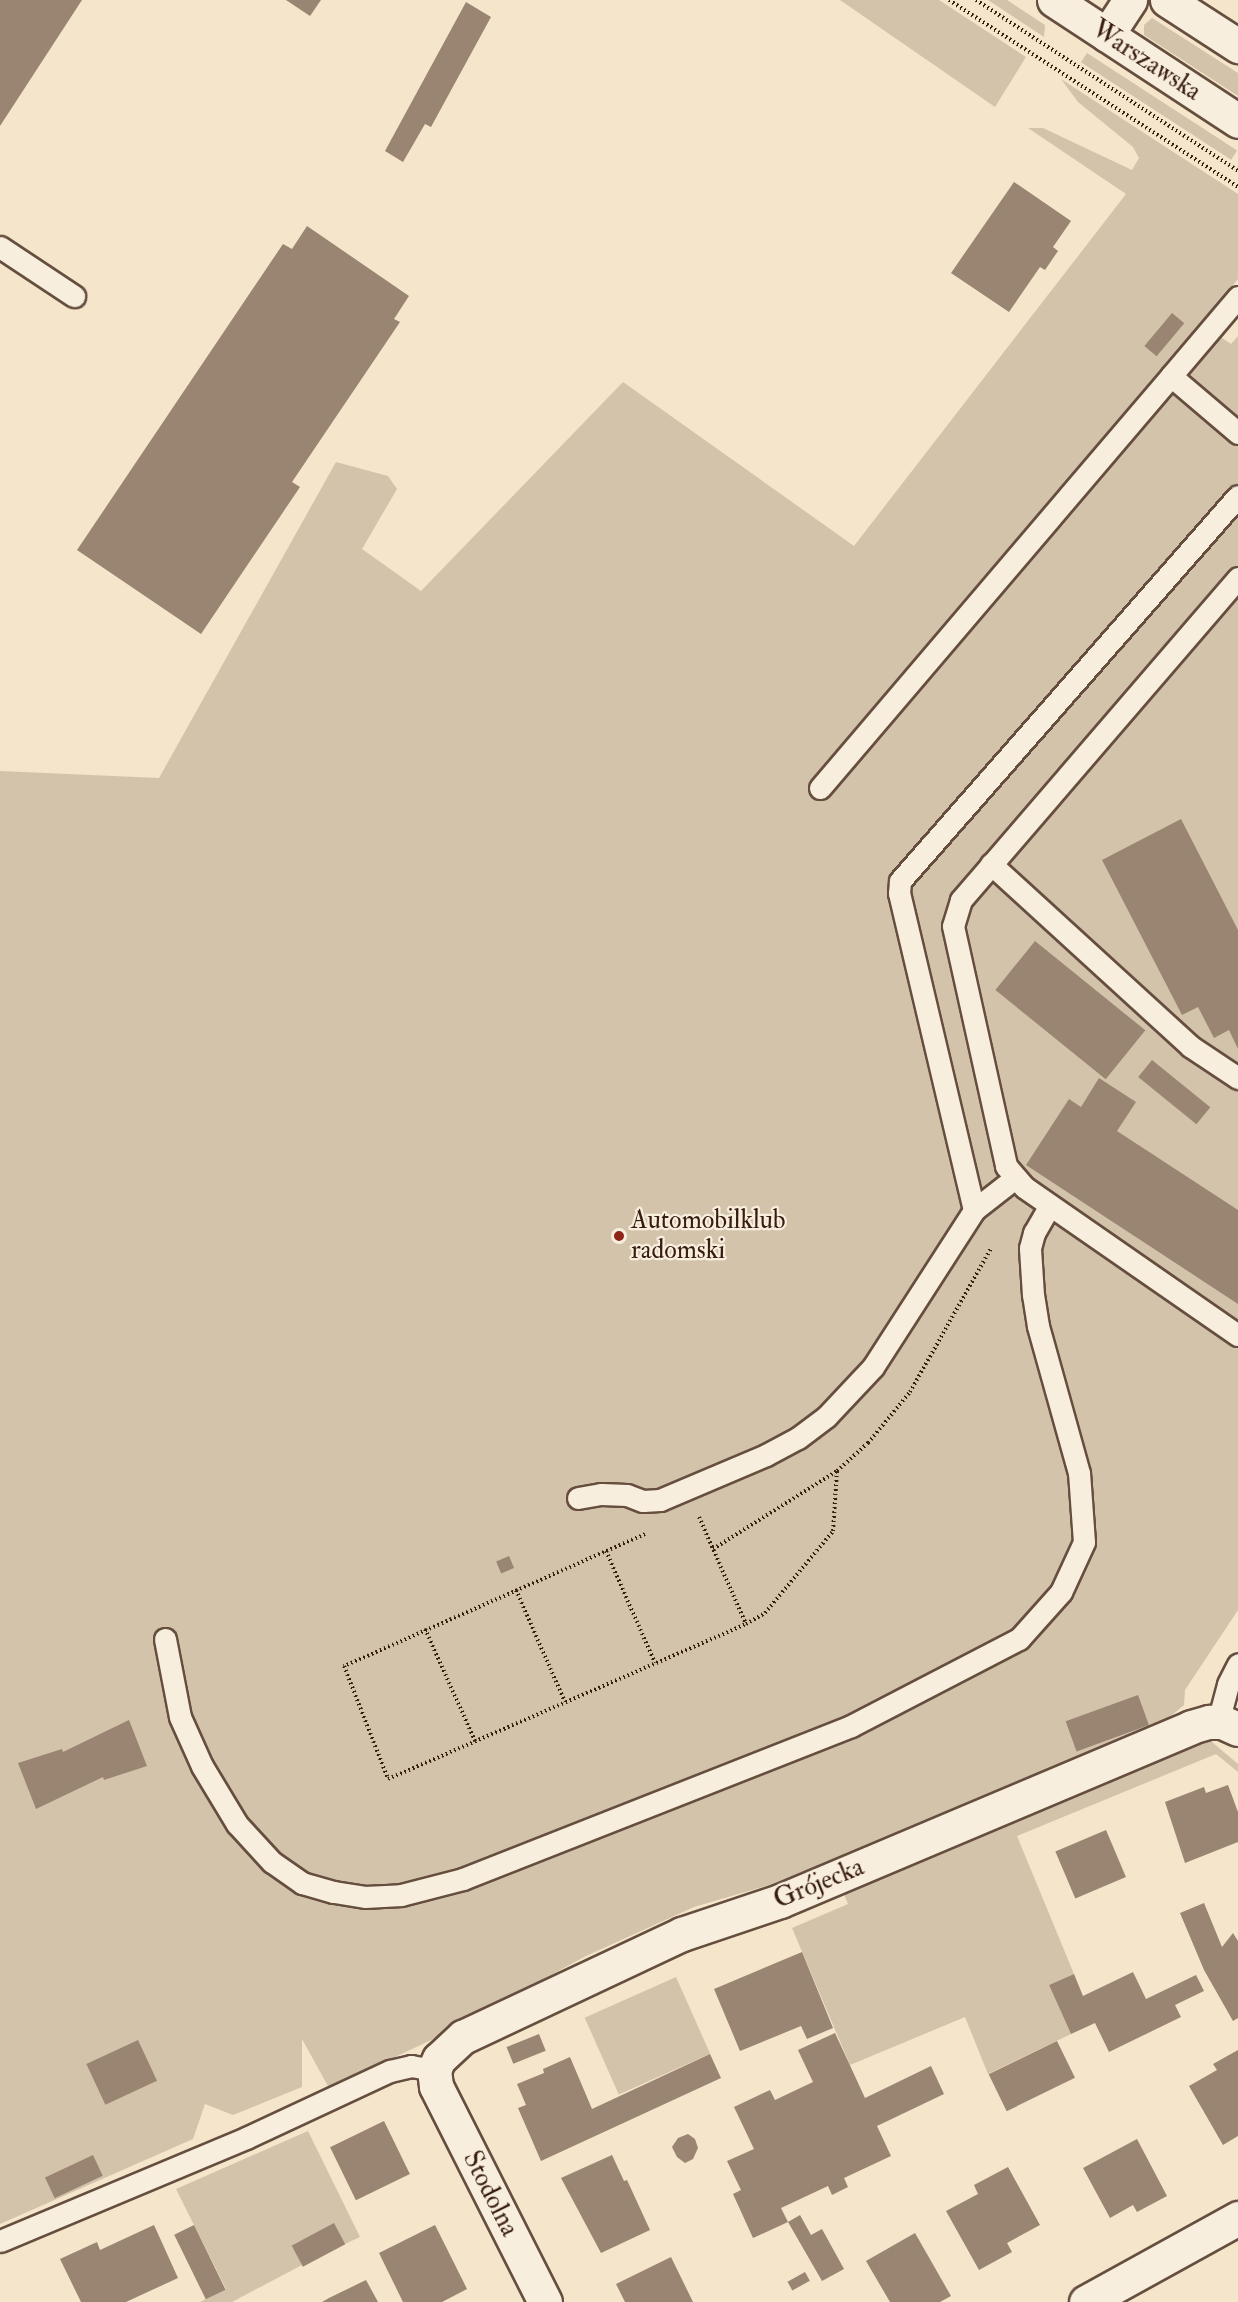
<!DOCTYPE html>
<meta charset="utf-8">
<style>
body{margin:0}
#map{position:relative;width:1238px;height:2302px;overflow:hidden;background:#f4e5cb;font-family:"IM FELL Double Pica",serif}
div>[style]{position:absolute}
.green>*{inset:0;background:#d4c3ab;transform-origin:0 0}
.building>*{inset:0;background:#998571;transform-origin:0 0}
.path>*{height:4px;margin-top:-2px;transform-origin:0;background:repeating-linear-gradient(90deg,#371c10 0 1.5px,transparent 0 4.5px)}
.roads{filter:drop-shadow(2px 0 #664e3f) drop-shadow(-2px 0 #664e3f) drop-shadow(0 2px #664e3f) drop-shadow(0 -2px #664e3f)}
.lane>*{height:21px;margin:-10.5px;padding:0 10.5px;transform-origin:10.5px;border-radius:10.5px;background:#f8eedd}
.street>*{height:33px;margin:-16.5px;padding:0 16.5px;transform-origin:16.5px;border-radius:16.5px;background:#f8eedd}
.secondary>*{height:33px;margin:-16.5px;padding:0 16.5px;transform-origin:16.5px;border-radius:16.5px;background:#f8eedd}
.dots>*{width:16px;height:16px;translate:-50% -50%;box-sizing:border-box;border:3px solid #f8eedd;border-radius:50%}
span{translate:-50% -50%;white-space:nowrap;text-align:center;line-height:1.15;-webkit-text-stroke:4.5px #f8eedd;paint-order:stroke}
.street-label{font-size:26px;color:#371c10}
.poi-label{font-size:26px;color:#371c10}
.left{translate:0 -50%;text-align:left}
</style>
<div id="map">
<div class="green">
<div style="clip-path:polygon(840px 0,939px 0,1026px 57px,995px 107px)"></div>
<div style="clip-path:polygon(988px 0,1007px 0,1045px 25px,1044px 37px)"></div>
<div style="clip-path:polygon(1152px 18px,1238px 73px,1238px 96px,1144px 35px,1144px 25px)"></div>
<div style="left:1087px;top:53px;width:179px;height:11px;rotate:33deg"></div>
<div style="clip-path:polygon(1061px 79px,1238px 194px,1238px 279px,1202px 324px,1231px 344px,1238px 336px,1238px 1610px,1185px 1690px,1184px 1705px,1158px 1727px,824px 1869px,694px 1907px,586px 1956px,429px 2041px,329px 2088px,302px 2039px,302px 2087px,233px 2115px,205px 2104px,193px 2139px,0 2224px,0 771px,159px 778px,336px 462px,388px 476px,397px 489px,362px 549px,421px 591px,623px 382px,854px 546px,1126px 194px,1028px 128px,1043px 128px,1132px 170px,1139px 158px,1133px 147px,1078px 102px)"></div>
<div style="clip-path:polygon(1204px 1742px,1212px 1742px,1238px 1764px,1238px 1772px,1216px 1754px,1017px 1836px,1074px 1974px,1049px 1985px,1071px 2034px,988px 2074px,965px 2017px,850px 2065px,792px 1928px,848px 1904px,844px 1894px)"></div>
<div style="left:676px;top:1977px;width:84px;height:100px;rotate:66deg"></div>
<div style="clip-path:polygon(308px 2131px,360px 2237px,345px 2244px,334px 2224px,292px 2245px,302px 2265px,232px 2302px,200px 2302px,226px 2289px,176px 2189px)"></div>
</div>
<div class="building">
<div style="clip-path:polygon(0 0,82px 0,0 126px)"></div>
<div style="clip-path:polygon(286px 0,321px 0,310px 16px)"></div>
<div style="clip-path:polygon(466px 2px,491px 17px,431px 127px,425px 124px,403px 162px,385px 151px)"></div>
<div style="clip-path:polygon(1014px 182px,1071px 221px,1053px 247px,1058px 251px,1045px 270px,1040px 267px,1009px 312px,951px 273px)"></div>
<div style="clip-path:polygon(307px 226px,409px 296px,394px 319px,400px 322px,292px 482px,300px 487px,201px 634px,77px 550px,283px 244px,292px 249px)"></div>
<div style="left:1172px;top:313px;width:16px;height:43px;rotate:40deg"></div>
<div style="clip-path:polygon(1181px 819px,1238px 930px,1238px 1049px,1229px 1030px,1214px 1038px,1198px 1007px,1182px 1015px,1102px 860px)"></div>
<div style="left:1035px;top:941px;width:142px;height:63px;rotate:39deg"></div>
<div style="left:1152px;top:1060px;width:75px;height:22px;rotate:39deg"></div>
<div style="clip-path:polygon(1099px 1078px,1136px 1102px,1117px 1131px,1238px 1210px,1238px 1304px,1026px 1165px,1069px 1099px,1081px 1107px)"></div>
<div style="left:509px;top:1556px;width:13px;height:14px;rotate:67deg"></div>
<div style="left:1138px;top:1695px;width:32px;height:77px;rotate:70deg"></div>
<div style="clip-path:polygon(129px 1720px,147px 1766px,104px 1780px,103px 1777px,36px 1809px,18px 1763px,62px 1749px,63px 1752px)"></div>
<div style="clip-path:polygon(1228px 1785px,1238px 1812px,1238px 1842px,1185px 1863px,1165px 1802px,1204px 1787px,1206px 1793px)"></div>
<div style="left:1106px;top:1830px;width:51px;height:55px;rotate:67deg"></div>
<div style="clip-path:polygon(1204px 1903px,1222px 1947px,1233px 1933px,1238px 1941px,1238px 2018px,1233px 2021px,1204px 1970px,1180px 1913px)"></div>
<div style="clip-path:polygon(802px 1952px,833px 2028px,807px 2039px,801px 2026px,740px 2051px,714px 1989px)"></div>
<div style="clip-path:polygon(1133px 1972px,1146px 1999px,1196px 1975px,1204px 1991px,1175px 2005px,1181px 2017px,1109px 2052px,1095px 2023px,1071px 2034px,1049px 1985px,1074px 1974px,1083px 1996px)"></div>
<div style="clip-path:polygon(835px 2033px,865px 2098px,931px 2066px,944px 2094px,877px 2126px,891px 2156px,844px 2178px,848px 2187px,832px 2195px,828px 2186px,781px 2208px,788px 2222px,753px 2238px,733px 2194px,741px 2190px,727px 2161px,754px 2149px,734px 2107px,770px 2090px,775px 2100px,813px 2082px,798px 2050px)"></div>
<div style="left:539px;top:2034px;width:18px;height:35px;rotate:68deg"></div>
<div style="left:138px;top:2040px;width:45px;height:57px;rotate:65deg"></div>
<div style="left:1057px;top:2041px;width:41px;height:76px;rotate:64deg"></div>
<div style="clip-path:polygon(1238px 2050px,1238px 2136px,1223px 2145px,1189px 2086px,1217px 2070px,1213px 2064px)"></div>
<div style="clip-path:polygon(710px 2054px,721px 2078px,541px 2161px,518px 2108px,526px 2105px,517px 2084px,544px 2073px,543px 2069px,570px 2057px,592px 2109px)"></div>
<div style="left:384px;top:2121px;width:59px;height:60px;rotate:64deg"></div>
<div style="clip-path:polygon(688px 2134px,695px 2139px,698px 2148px,693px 2159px,685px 2163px,677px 2157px,672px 2147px,678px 2138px)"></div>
<div style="clip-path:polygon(1137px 2139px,1167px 2196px,1137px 2212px,1133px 2205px,1110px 2218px,1083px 2168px)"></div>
<div style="left:93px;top:2155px;width:23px;height:53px;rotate:65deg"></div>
<div style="clip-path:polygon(612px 2155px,624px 2181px,627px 2180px,650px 2230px,601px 2253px,561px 2178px)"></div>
<div style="clip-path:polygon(1008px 2167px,1040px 2225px,1007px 2243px,1012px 2252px,979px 2270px,946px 2211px,978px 2194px,974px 2185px)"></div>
<div style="clip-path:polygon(800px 2215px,811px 2235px,822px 2229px,844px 2269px,822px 2281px,788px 2222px)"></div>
<div style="left:334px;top:2223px;width:24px;height:48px;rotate:62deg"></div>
<div style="clip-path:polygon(154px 2225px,178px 2278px,126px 2302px,81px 2302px,60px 2259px,97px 2242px,100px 2250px)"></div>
<div style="left:194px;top:2225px;width:72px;height:22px;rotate:64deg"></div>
<div style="clip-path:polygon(435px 2225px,467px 2289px,442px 2302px,403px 2302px,379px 2253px)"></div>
<div style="clip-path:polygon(915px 2233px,951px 2296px,940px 2302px,890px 2302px,866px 2261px)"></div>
<div style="clip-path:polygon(671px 2257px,693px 2302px,625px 2302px,616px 2284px)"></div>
<div style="left:805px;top:2272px;width:10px;height:20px;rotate:61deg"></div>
<div style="clip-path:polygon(366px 2280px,378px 2302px,322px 2302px,329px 2298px)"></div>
</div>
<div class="path">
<div style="left:949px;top:0;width:344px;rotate:32.9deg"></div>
<div style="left:976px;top:0;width:313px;rotate:33.1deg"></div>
<div style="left:699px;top:1517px;width:117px;rotate:66.3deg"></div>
<div style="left:645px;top:1534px;width:329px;rotate:156.3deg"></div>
<div style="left:344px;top:1666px;width:121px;rotate:68.7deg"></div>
<div style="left:388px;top:1779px;width:390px;rotate:-23.4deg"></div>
<div style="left:746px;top:1624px;width:22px;rotate:-30deg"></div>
<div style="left:765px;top:1613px;width:107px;rotate:-50.3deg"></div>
<div style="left:833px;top:1531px;width:60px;rotate:-86.2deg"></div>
<div style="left:713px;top:1549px;width:146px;rotate:-32.2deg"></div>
<div style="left:837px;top:1471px;width:42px;rotate:-42.1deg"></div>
<div style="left:868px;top:1443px;width:66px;rotate:-50.5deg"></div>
<div style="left:910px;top:1392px;width:165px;rotate:-60.6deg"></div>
<div style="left:606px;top:1551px;width:122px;rotate:66.4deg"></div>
<div style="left:516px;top:1590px;width:122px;rotate:66.4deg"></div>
<div style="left:425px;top:1629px;width:123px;rotate:65.9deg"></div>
</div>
<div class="roads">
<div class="lane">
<div style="left:0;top:247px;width:89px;rotate:33.5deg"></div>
<div style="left:1238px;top:297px;width:104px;rotate:130.3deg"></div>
<div style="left:1171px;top:376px;width:88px;rotate:40.4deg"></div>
<div style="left:1238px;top:578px;width:425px;rotate:130.7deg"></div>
<div style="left:961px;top:900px;width:27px;rotate:107deg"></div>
<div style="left:953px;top:926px;width:246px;rotate:77.5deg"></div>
<div style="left:1006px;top:1166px;width:28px;rotate:49deg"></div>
<div style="left:1024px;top:1187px;width:260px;rotate:34.7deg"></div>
<div style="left:820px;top:788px;width:541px;rotate:-49.57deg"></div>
<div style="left:991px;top:864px;width:270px;rotate:42.4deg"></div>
<div style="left:1190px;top:1046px;width:58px;rotate:33.7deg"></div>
<div style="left:974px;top:1210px;width:52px;rotate:-38deg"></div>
<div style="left:578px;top:1498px;width:23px;rotate:-10deg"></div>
<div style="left:601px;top:1494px;width:26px;rotate:2deg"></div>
<div style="left:627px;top:1495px;width:17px;rotate:21deg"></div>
<div style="left:643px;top:1501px;width:17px;rotate:-3deg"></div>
<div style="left:660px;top:1500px;width:115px;rotate:-23deg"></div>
<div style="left:766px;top:1455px;width:36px;rotate:-28deg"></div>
<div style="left:798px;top:1438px;width:36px;rotate:-37deg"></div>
<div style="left:827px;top:1416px;width:67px;rotate:-46.8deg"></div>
<div style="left:873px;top:1367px;width:187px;rotate:-57.2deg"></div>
<div style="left:974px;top:1210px;width:326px;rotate:-103.3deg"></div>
<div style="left:899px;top:893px;width:12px;rotate:-85deg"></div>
<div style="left:900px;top:881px;width:512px;rotate:-48.72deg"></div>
<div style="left:165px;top:1639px;width:79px;rotate:79.1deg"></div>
<div style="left:180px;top:1717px;width:54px;rotate:65.8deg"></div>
<div style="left:202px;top:1766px;width:68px;rotate:58.9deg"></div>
<div style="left:237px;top:1824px;width:52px;rotate:47.4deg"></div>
<div style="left:272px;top:1862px;width:37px;rotate:35deg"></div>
<div style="left:302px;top:1883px;width:33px;rotate:16deg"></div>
<div style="left:334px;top:1892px;width:31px;rotate:9deg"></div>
<div style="left:365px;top:1897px;width:36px;rotate:-3deg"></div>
<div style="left:401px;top:1895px;width:64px;rotate:-14.5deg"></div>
<div style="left:463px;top:1879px;width:417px;rotate:-21.5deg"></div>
<div style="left:851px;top:1726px;width:189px;rotate:-27.4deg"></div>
<div style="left:1019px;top:1639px;width:63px;rotate:-48.2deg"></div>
<div style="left:1061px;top:1592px;width:55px;rotate:-65.3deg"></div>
<div style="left:1084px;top:1542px;width:69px;rotate:-94.1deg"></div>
<div style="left:1079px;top:1473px;width:153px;rotate:-105.6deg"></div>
<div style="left:1038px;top:1326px;width:31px;rotate:-99deg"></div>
<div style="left:1033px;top:1295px;width:47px;rotate:-93.7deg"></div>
<div style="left:1030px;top:1248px;width:16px;rotate:-75deg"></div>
<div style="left:1034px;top:1233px;width:32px;rotate:-60deg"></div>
<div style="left:1218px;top:1722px;width:39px;rotate:-75deg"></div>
<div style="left:1228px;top:1684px;width:22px;rotate:-63deg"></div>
<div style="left:0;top:2241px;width:267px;rotate:-22.7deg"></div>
<div style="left:246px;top:2138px;width:159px;rotate:-25deg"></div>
<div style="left:390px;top:2071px;width:22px;rotate:-13deg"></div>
<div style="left:411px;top:2066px;width:23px;rotate:10deg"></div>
</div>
<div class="street">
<div style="left:1107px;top:35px;width:42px;rotate:-56.7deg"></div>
<div style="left:545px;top:2302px;width:242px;rotate:-116.8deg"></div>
<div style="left:436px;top:2086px;width:16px;rotate:-97deg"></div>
<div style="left:434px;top:2070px;width:12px;rotate:-66deg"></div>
<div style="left:439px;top:2059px;width:33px;rotate:-43deg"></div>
<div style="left:463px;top:2037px;width:242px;rotate:-25.2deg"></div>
<div style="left:682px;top:1934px;width:103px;rotate:-18.6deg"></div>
<div style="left:780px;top:1901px;width:446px;rotate:-22.9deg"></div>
<div style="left:1191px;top:1727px;width:19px;rotate:-16deg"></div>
<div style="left:1209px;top:1722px;width:13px"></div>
<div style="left:1222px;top:1722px;width:17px;rotate:24deg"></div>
<div style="left:1086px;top:2302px;width:174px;rotate:-28.9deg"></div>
</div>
<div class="secondary">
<div style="left:1054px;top:0;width:220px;rotate:33.3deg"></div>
<div style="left:1167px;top:0;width:85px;rotate:32.9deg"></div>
</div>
</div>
<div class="dots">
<div style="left:619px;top:1236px;background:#8f2418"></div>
</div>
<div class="street-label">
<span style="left:1146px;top:61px;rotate:33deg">Warszawska</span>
<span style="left:819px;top:1884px;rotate:-22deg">Grójecka</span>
<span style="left:490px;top:2194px;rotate:63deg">Stodolna</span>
</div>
<div class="poi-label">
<span class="left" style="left:631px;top:1236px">Automobilklub<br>radomski</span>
</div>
</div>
